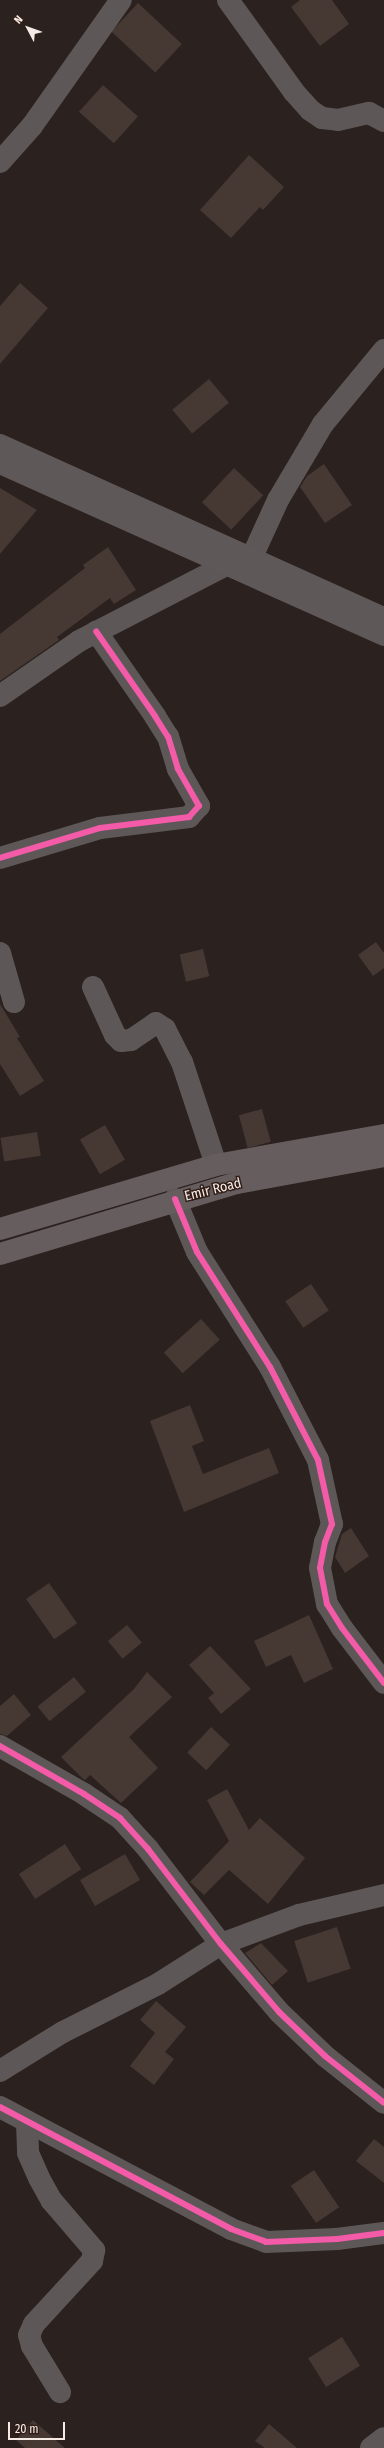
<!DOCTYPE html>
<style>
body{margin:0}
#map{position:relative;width:384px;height:2448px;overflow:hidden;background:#2b211e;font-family:"Fira Sans Condensed",sans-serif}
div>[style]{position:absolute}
.building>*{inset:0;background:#463833;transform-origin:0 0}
.minor>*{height:22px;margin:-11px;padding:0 11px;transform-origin:11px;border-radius:11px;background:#5d5857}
.major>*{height:22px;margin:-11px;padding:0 11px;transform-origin:11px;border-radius:11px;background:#5e5858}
.highway>*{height:22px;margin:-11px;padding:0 11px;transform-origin:11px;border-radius:11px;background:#655d5e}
.cycleway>*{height:6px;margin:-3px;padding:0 3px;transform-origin:3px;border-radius:3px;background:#f35aa7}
span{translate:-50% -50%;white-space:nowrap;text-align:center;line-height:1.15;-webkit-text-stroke:3px #311e18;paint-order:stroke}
.street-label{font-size:14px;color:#f7eae5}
.north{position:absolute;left:8px;top:8px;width:40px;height:40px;-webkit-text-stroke:3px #311e18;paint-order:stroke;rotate:311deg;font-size:11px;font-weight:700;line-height:16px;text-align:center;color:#f7eae5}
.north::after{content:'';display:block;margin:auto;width:14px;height:18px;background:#f7eae5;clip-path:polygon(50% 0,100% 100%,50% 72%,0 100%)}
.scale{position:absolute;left:8px;top:2422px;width:57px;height:18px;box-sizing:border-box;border:2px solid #f7eae5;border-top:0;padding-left:5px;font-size:12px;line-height:14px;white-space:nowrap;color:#f7eae5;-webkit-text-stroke:3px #311e18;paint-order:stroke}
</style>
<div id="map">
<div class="building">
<div style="clip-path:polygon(300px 0,332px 0,349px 24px,320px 46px,291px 7px)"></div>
<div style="left:138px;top:3px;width:60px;height:39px;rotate:43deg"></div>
<div style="left:103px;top:85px;width:47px;height:36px;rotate:42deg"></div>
<div style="clip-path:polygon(249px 155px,284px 187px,263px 210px,260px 207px,231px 238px,200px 210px)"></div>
<div style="clip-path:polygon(20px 283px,48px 308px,0 364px,0 306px)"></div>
<div style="left:209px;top:379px;width:31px;height:48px;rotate:50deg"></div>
<div style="clip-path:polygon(324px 464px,352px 505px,325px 523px,300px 487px,307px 476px)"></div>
<div style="left:234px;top:468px;width:40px;height:47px;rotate:43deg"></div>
<div style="clip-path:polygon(0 488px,37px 510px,0 554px)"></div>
<div style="clip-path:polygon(108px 547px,136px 590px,114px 604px,110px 598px,57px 637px,59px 640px,0 681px,0 634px,85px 568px,83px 565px)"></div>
<div style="clip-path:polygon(376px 942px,384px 953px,384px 968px,373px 976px,358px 955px)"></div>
<div style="left:203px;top:949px;width:28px;height:24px;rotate:77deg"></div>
<div style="clip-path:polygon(0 1004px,20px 1037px,17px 1038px,44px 1081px,20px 1096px,0 1064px)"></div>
<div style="left:262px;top:1109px;width:34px;height:24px;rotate:75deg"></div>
<div style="left:105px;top:1125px;width:40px;height:29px;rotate:60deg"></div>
<div style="left:37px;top:1132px;width:24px;height:37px;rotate:81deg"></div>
<div style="left:311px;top:1284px;width:32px;height:31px;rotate:56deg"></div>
<div style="left:201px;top:1319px;width:28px;height:50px;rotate:48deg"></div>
<div style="clip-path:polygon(190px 1405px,204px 1441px,192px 1446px,203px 1474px,269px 1448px,279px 1473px,184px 1512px,150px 1421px)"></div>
<div style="clip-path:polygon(351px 1528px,369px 1556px,345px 1573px,335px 1557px,342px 1534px)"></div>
<div style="left:49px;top:1583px;width:49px;height:28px;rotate:55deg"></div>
<div style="clip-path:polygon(309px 1615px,333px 1669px,304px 1683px,291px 1655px,266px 1667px,254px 1641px)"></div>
<div style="left:127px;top:1625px;width:23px;height:25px;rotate:50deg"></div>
<div style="clip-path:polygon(210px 1646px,251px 1689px,221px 1714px,208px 1698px,214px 1693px,189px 1665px)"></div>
<div style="clip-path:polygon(147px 1672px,172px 1697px,129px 1737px,158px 1768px,121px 1803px,90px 1775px,85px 1780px,83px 1779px,61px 1757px,134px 1689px)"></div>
<div style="left:74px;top:1677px;width:19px;height:47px;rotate:51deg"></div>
<div style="clip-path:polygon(14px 1694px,31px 1715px,7px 1736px,0 1734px,0 1706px)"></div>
<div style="left:211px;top:1727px;width:26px;height:35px;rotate:43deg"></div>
<div style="clip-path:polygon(227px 1789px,249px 1830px,260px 1818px,305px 1858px,268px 1904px,229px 1870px,204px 1895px,190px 1882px,229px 1841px,207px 1800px)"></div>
<div style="left:65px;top:1844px;width:30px;height:55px;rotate:57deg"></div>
<div style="left:125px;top:1854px;width:30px;height:52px;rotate:60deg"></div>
<div style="left:337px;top:1927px;width:44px;height:45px;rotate:72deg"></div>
<div style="clip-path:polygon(261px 1943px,288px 1971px,272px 1985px,245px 1953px)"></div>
<div style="clip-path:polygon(156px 2001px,186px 2027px,165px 2052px,174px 2059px,154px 2085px,130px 2066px,155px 2033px,140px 2020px)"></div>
<div style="clip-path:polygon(374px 2139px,384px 2147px,384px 2183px,356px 2161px)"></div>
<div style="left:314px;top:2170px;width:45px;height:28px;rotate:56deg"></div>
<div style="left:342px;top:2337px;width:34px;height:40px;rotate:58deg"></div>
<div style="clip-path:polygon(33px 2420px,65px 2448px,25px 2448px,16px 2440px)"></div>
<div style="clip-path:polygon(269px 2424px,297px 2448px,265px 2448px,255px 2441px)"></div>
</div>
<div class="minor">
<div style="left:228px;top:0;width:113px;rotate:54.3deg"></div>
<div style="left:294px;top:92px;width:24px;rotate:48deg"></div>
<div style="left:310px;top:110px;width:14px;rotate:34deg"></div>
<div style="left:322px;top:118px;width:16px;rotate:7deg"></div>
<div style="left:338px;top:120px;width:32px;rotate:-13deg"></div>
<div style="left:369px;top:113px;width:17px;rotate:28deg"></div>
<div style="left:0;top:162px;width:48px;rotate:-48.4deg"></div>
<div style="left:32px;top:126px;width:154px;rotate:-54.8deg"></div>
<div style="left:251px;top:559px;width:65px;rotate:-65.4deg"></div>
<div style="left:278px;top:500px;width:88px;rotate:-59.4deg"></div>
<div style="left:323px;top:424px;width:96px;rotate:-50.5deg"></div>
<div style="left:0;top:696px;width:96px;rotate:-34.8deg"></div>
<div style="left:79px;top:641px;width:165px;rotate:-27.3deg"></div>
<div style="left:0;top:858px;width:104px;rotate:-16.7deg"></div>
<div style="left:100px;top:828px;width:90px;rotate:-7deg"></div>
<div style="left:189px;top:817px;width:15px;rotate:-48deg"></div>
<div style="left:199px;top:806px;width:43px;rotate:-119.6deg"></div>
<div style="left:178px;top:769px;width:34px;rotate:-107deg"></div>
<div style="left:168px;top:737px;width:25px;rotate:-122deg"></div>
<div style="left:155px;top:716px;width:103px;rotate:-124.8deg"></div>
<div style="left:0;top:953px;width:51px;rotate:74.1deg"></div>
<div style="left:93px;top:987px;width:53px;rotate:65.4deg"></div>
<div style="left:115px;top:1035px;width:8px;rotate:45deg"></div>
<div style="left:121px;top:1041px;width:10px;rotate:-6deg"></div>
<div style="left:131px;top:1040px;width:30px;rotate:-34deg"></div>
<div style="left:156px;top:1023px;width:11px;rotate:34deg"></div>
<div style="left:165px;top:1029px;width:37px;rotate:63deg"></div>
<div style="left:182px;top:1062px;width:108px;rotate:71.7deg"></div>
<div style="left:175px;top:1199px;width:57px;rotate:67.5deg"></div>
<div style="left:197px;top:1252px;width:136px;rotate:57.6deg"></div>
<div style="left:270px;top:1367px;width:105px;rotate:62.7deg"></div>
<div style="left:318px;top:1460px;width:66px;rotate:77.7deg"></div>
<div style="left:332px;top:1524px;width:19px;rotate:111deg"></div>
<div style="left:325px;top:1542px;width:26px;rotate:101deg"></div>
<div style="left:320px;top:1568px;width:37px;rotate:79deg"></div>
<div style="left:327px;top:1604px;width:28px;rotate:58deg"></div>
<div style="left:342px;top:1628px;width:69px;rotate:52.6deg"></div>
<div style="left:0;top:1746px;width:97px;rotate:29.7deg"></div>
<div style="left:84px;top:1794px;width:43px;rotate:33.7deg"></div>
<div style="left:120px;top:1818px;width:42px;rotate:47.9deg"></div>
<div style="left:148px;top:1849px;width:120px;rotate:52.5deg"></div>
<div style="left:221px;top:1944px;width:89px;rotate:49.5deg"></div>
<div style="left:279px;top:2012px;width:64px;rotate:43.7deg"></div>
<div style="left:325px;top:2056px;width:75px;rotate:38.5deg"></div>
<div style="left:0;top:2071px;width:74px;rotate:-31.8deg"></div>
<div style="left:63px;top:2032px;width:106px;rotate:-26.8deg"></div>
<div style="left:158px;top:1984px;width:75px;rotate:-32.4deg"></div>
<div style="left:221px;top:1944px;width:83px;rotate:-20.4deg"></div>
<div style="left:299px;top:1915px;width:87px;rotate:-13.2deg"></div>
<div style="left:0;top:2107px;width:261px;rotate:27.8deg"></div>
<div style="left:231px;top:2229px;width:37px;rotate:20deg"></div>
<div style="left:266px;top:2242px;width:71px;rotate:-2.4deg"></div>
<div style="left:337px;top:2239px;width:47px;rotate:-7.3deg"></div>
<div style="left:27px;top:2122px;width:31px;rotate:88deg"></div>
<div style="left:28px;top:2153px;width:27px;rotate:66deg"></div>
<div style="left:39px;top:2178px;width:26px;rotate:61deg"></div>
<div style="left:52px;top:2201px;width:65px;rotate:49.4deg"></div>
<div style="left:94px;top:2250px;width:11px;rotate:100deg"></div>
<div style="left:92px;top:2261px;width:86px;rotate:132.6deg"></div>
<div style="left:34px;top:2324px;width:12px;rotate:114deg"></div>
<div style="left:29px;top:2335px;width:11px;rotate:75deg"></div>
<div style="left:32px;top:2346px;width:54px;rotate:58.7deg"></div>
<div style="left:371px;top:2448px;width:16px;rotate:-38deg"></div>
</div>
<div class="major">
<div style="left:0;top:445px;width:421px;rotate:24.3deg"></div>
<div style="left:0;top:463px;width:421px;rotate:24.1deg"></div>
</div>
<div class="highway">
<div style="left:0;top:1229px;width:225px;rotate:-16.5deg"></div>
<div style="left:216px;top:1165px;width:171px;rotate:-10.1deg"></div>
<div style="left:0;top:1254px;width:247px;rotate:-16.7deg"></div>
<div style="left:237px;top:1183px;width:149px;rotate:-10.4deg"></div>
</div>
<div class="cycleway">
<div style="left:0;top:858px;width:104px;rotate:-16.7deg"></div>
<div style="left:100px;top:828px;width:90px;rotate:-7deg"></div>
<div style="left:189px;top:817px;width:15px;rotate:-48deg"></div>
<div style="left:199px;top:806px;width:43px;rotate:-119.6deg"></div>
<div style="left:178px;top:769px;width:34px;rotate:-107deg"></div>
<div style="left:168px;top:737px;width:25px;rotate:-122deg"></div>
<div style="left:155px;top:716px;width:103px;rotate:-124.8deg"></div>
<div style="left:175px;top:1199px;width:57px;rotate:67.5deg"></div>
<div style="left:197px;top:1252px;width:136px;rotate:57.6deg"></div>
<div style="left:270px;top:1367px;width:105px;rotate:62.7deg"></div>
<div style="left:318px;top:1460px;width:66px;rotate:77.7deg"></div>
<div style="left:332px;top:1524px;width:19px;rotate:111deg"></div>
<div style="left:325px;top:1542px;width:26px;rotate:101deg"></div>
<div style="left:320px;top:1568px;width:37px;rotate:79deg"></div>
<div style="left:327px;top:1604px;width:28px;rotate:58deg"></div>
<div style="left:342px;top:1628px;width:69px;rotate:52.6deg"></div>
<div style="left:0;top:1746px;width:97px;rotate:29.7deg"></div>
<div style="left:84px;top:1794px;width:43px;rotate:33.7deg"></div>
<div style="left:120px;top:1818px;width:42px;rotate:47.9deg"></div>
<div style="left:148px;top:1849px;width:120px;rotate:52.5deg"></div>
<div style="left:221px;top:1944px;width:89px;rotate:49.5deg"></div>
<div style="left:279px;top:2012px;width:64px;rotate:43.7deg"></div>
<div style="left:325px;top:2056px;width:75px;rotate:38.5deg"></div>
<div style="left:0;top:2107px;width:261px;rotate:27.8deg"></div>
<div style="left:231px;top:2229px;width:37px;rotate:20deg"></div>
<div style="left:266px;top:2242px;width:71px;rotate:-2.4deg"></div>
<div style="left:337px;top:2239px;width:47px;rotate:-7.3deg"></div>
</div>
<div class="street-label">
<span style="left:213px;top:1190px;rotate:-14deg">Emir Road</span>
</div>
<div class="north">N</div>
<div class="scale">20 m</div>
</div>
